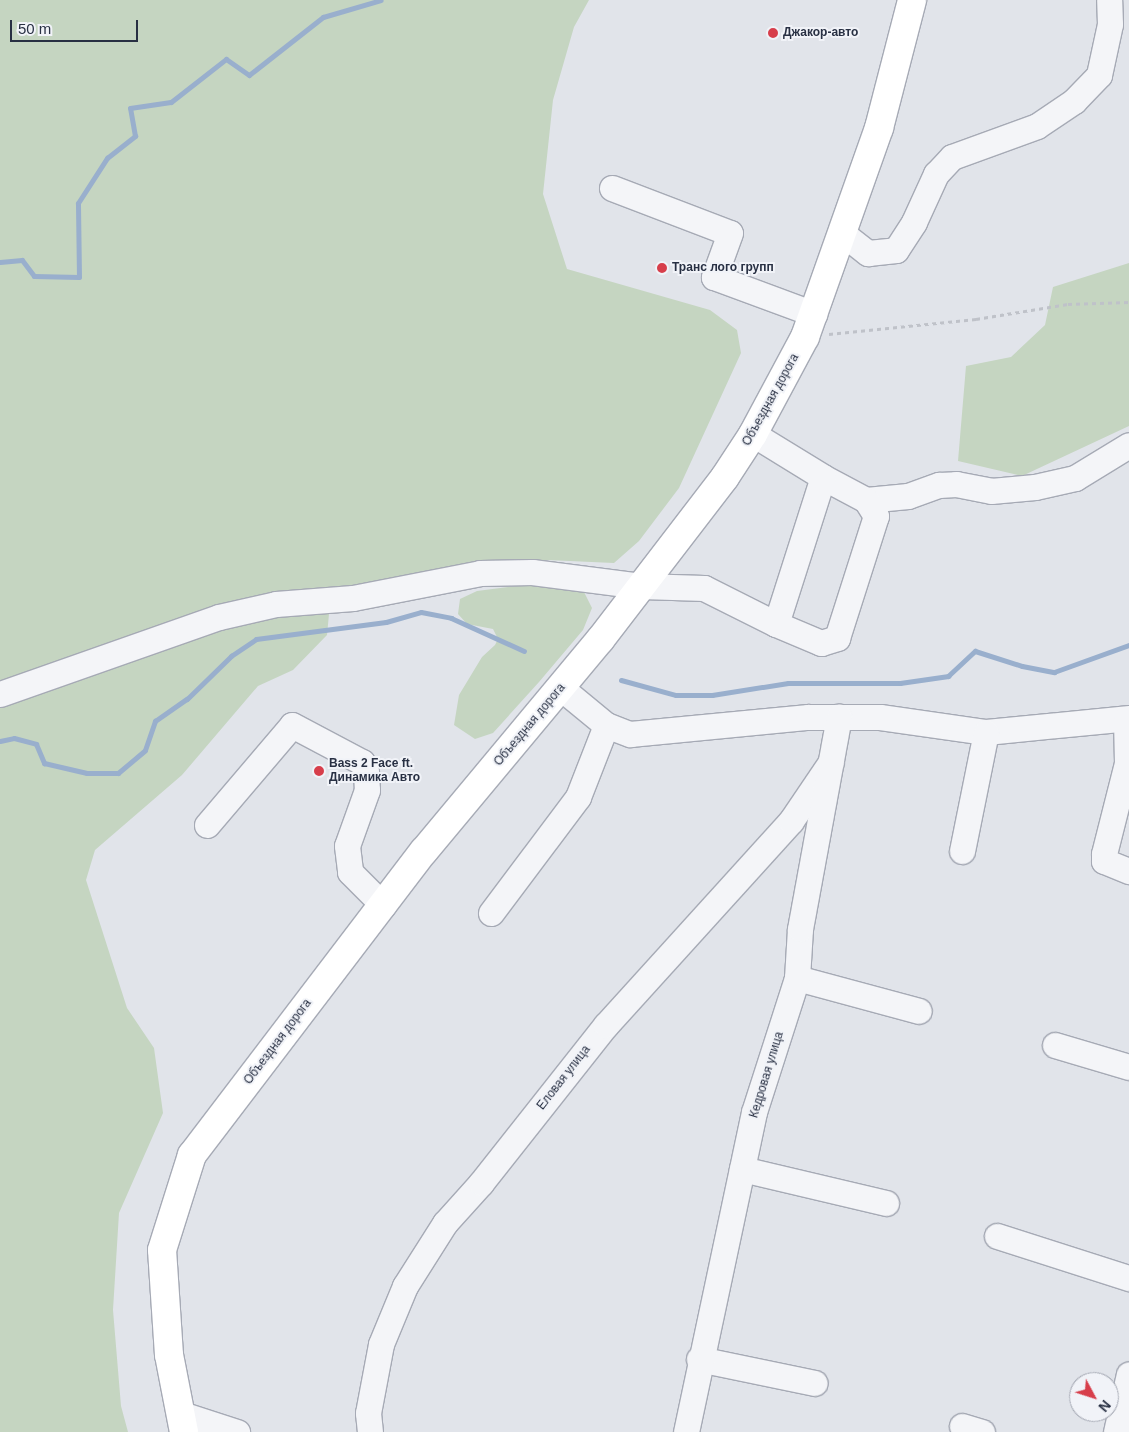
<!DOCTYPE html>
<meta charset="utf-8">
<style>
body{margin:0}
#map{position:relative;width:1129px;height:1432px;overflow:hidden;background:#e1e4ea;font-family:Arial,sans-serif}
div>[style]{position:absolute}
.green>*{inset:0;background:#c5d5c1}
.stream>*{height:5px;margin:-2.5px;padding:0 2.5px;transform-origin:2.5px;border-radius:2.5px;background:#99afcd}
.path>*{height:3px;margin-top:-1.5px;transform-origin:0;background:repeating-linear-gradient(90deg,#bfc2c9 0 4px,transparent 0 8px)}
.roads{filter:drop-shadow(1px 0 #a6aab5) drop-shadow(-1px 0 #a6aab5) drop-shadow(0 1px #a6aab5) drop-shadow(0 -1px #a6aab5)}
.minor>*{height:25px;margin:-12.5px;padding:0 12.5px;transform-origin:12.5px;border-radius:12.5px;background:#f4f5f8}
.major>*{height:28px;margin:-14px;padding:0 14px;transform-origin:14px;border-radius:14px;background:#fff}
.dots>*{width:14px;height:14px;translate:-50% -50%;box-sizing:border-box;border:2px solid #f1f3f8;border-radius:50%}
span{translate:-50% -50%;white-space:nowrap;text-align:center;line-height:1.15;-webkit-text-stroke:4px #f1f3f8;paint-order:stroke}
.poi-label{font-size:12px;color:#283043;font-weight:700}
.left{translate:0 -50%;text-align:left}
.street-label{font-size:12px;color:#283043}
.north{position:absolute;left:1069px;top:1372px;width:50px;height:50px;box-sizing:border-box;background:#f1f3f8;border:1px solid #a1a5b0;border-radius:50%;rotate:130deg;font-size:14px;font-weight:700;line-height:20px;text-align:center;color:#283043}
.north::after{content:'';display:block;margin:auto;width:18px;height:22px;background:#d73e4b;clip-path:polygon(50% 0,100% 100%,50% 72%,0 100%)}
.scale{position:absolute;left:10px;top:20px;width:128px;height:22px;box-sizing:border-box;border:2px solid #283043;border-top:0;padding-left:6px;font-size:15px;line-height:18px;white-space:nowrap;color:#283043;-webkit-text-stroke:4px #f1f3f8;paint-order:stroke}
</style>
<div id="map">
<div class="green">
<div style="clip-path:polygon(0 0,589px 0,574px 27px,553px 100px,543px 194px,567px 269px,710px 310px,737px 330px,741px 353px,679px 488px,639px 541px,614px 563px,547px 560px,475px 564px,0 685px)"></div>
<div style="clip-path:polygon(1129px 263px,1129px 426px,1022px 476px,958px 461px,966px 366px,1011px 357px,1045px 325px,1053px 287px)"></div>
<div style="clip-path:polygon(531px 584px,582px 588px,592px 608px,583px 630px,539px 682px,493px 733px,475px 739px,454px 725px,459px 695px,482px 657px,495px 645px,498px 639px,493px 629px,467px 624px,458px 614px,460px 599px,477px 591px)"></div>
<div style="clip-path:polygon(319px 609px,329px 614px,327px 635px,293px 670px,258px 686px,182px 775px,95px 850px,86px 880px,127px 1008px,154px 1048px,163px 1113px,119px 1213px,113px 1310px,121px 1406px,128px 1432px,0 1432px,0 700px,208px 627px)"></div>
</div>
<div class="stream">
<div style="left:0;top:262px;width:22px;rotate:-5deg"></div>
<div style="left:22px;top:260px;width:20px;rotate:53deg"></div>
<div style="left:34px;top:276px;width:45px;rotate:1.3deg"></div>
<div style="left:79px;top:277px;width:74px;rotate:-90.8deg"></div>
<div style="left:78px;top:203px;width:54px;rotate:-57.2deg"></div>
<div style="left:107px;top:158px;width:36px;rotate:-38deg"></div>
<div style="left:135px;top:136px;width:28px;rotate:-100deg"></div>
<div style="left:130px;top:108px;width:41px;rotate:-8.3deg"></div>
<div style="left:171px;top:102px;width:70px;rotate:-38deg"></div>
<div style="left:226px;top:59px;width:28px;rotate:35deg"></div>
<div style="left:249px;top:75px;width:94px;rotate:-38.1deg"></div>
<div style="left:323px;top:17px;width:60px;rotate:-16.3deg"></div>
<div style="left:621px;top:680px;width:57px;rotate:15.3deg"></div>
<div style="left:676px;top:695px;width:36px"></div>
<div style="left:712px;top:695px;width:77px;rotate:-9deg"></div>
<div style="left:788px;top:683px;width:112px"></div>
<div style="left:900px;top:683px;width:49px;rotate:-8.3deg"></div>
<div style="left:948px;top:676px;width:37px;rotate:-43deg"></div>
<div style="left:975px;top:651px;width:49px;rotate:17.7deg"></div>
<div style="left:1022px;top:666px;width:33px;rotate:11deg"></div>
<div style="left:1054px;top:672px;width:80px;rotate:-19.8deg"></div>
<div style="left:0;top:741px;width:14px;rotate:-12deg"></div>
<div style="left:14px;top:738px;width:23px;rotate:15deg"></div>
<div style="left:36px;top:744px;width:21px;rotate:67deg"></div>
<div style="left:44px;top:763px;width:44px;rotate:13.1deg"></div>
<div style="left:87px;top:773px;width:31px"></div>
<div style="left:118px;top:773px;width:35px;rotate:-40deg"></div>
<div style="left:145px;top:750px;width:31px;rotate:-71deg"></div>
<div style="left:155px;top:721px;width:39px;rotate:-35deg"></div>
<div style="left:187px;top:699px;width:62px;rotate:-44.3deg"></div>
<div style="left:231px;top:656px;width:30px;rotate:-34deg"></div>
<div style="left:256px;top:639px;width:131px;rotate:-7.5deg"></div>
<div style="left:386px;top:622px;width:36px;rotate:-16deg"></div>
<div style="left:421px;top:612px;width:31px;rotate:11deg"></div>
<div style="left:451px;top:618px;width:80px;rotate:24.3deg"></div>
</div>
<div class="path">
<div style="left:829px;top:334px;width:148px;rotate:-5.8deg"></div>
<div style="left:976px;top:319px;width:93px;rotate:-9.3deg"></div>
<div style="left:1068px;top:304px;width:61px;rotate:-1.9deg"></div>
</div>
<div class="roads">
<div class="minor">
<div style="left:612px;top:188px;width:126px;rotate:20.9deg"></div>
<div style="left:730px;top:233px;width:47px;rotate:110deg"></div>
<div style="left:714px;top:277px;width:107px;rotate:20.3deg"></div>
<div style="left:842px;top:233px;width:33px;rotate:38deg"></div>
<div style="left:868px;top:253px;width:28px;rotate:-6deg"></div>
<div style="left:896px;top:250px;width:33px;rotate:-57deg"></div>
<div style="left:914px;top:222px;width:53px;rotate:-65.4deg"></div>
<div style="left:936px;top:174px;width:23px;rotate:-47deg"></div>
<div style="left:952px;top:157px;width:90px;rotate:-20deg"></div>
<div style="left:1037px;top:126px;width:45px;rotate:-34deg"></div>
<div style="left:1074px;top:101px;width:36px;rotate:-46deg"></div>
<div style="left:1099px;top:75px;width:52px;rotate:-77.8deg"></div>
<div style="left:1110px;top:24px;width:24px;rotate:-92deg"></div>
<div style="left:866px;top:500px;width:42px;rotate:-5.4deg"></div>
<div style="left:908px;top:496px;width:33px;rotate:-20deg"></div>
<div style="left:939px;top:485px;width:17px;rotate:-3deg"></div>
<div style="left:956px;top:484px;width:36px;rotate:11deg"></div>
<div style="left:991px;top:491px;width:44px;rotate:-5.2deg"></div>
<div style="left:1035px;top:487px;width:41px;rotate:-12.7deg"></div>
<div style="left:1075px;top:478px;width:63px;rotate:-31.4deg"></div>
<div style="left:776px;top:624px;width:49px;rotate:22.9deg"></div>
<div style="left:821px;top:643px;width:17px;rotate:-17deg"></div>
<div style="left:837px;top:638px;width:128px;rotate:-72.3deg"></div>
<div style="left:876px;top:516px;width:19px;rotate:-122deg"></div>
<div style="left:866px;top:500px;width:49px;rotate:-151.9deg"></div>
<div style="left:561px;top:688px;width:58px;rotate:39.4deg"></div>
<div style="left:606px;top:725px;width:26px;rotate:21deg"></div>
<div style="left:630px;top:734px;width:179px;rotate:-5.5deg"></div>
<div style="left:808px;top:717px;width:72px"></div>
<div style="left:880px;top:717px;width:107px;rotate:8.1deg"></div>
<div style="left:986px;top:732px;width:144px;rotate:-5.6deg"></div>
<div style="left:0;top:694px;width:232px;rotate:-19.4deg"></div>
<div style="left:219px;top:617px;width:58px;rotate:-12.8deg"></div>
<div style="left:276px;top:604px;width:77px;rotate:-4.5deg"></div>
<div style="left:353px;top:598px;width:129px;rotate:-11.1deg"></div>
<div style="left:480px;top:573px;width:52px;rotate:-1.1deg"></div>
<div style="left:532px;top:572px;width:110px;rotate:7.3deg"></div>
<div style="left:641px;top:586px;width:63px;rotate:1.8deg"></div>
<div style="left:704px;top:588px;width:80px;rotate:26.6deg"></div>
<div style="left:776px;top:624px;width:154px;rotate:-72.3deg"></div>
<div style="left:823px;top:477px;width:82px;rotate:-148.4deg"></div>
<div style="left:1126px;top:719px;width:44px;rotate:88.7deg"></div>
<div style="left:1127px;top:763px;width:94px;rotate:104.2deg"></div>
<div style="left:1104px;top:854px;width:7px;rotate:90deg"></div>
<div style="left:1104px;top:861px;width:27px;rotate:22deg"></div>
<div style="left:207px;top:825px;width:131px;rotate:-49.6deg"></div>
<div style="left:292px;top:725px;width:79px;rotate:27.9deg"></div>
<div style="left:362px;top:762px;width:11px;rotate:68deg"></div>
<div style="left:366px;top:772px;width:18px;rotate:87deg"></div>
<div style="left:367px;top:790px;width:59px;rotate:109.7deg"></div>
<div style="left:347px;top:846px;width:26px;rotate:83deg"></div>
<div style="left:350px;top:872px;width:47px;rotate:45deg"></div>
<div style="left:962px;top:851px;width:121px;rotate:-78.6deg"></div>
<div style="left:491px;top:913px;width:145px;rotate:-53.1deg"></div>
<div style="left:578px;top:797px;width:77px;rotate:-68.7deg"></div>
<div style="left:797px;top:978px;width:126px;rotate:15.1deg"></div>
<div style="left:1055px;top:1045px;width:77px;rotate:16.6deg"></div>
<div style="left:742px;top:1169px;width:148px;rotate:13.3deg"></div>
<div style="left:997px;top:1236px;width:139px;rotate:17.7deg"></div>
<div style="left:699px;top:1359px;width:118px;rotate:11.7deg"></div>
<div style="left:181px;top:1414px;width:59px;rotate:17.8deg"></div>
<div style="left:962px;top:1426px;width:21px;rotate:17deg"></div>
<div style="left:370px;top:1432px;width:19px;rotate:-96deg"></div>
<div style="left:368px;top:1413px;width:70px;rotate:-79.3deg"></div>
<div style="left:381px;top:1344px;width:63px;rotate:-67.5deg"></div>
<div style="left:405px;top:1286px;width:75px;rotate:-57.6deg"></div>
<div style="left:445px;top:1223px;width:54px;rotate:-48deg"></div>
<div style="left:481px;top:1183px;width:201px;rotate:-51.7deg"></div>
<div style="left:606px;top:1025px;width:275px;rotate:-47.8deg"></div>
<div style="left:791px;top:821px;width:71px;rotate:-55.9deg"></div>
<div style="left:686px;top:1432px;width:327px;rotate:-78deg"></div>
<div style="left:754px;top:1112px;width:141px;rotate:-72.2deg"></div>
<div style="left:797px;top:978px;width:49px;rotate:-86.5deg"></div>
<div style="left:800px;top:929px;width:216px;rotate:-79.6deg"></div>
<div style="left:1116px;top:1432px;width:59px;rotate:-77.4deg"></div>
</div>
<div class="major">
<div style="left:184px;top:1432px;width:78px;rotate:-101deg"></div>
<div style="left:169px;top:1355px;width:105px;rotate:-93.8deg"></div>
<div style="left:162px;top:1250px;width:100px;rotate:-72.5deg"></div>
<div style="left:192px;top:1155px;width:382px;rotate:-52.7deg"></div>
<div style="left:424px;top:851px;width:275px;rotate:-50.2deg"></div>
<div style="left:600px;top:640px;width:205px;rotate:-52.5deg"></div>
<div style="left:725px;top:477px;width:51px;rotate:-56.9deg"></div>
<div style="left:753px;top:434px;width:110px;rotate:-61.8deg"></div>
<div style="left:805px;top:337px;width:222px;rotate:-70.5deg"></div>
<div style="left:879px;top:128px;width:132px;rotate:-75.5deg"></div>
</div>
</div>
<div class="dots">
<div style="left:773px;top:33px;background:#d73e4b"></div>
<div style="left:662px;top:268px;background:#d73e4b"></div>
<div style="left:319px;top:771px;background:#d73e4b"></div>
</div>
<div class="poi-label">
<span class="left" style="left:783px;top:33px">Джакор-авто</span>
<span class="left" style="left:672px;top:268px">Транс лого групп</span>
<span class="left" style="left:329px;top:771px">Bass 2 Face ft.<br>Динамика Авто</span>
</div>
<div class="street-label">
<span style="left:771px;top:400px;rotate:-61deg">Объездная дорога</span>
<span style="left:530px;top:725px;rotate:-50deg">Объездная дорога</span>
<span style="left:278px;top:1042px;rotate:-53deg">Объездная дорога</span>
<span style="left:767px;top:1075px;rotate:-73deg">Кедровая улица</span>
<span style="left:564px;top:1078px;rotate:-52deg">Еловая улица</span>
</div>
<div class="north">N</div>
<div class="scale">50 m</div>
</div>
